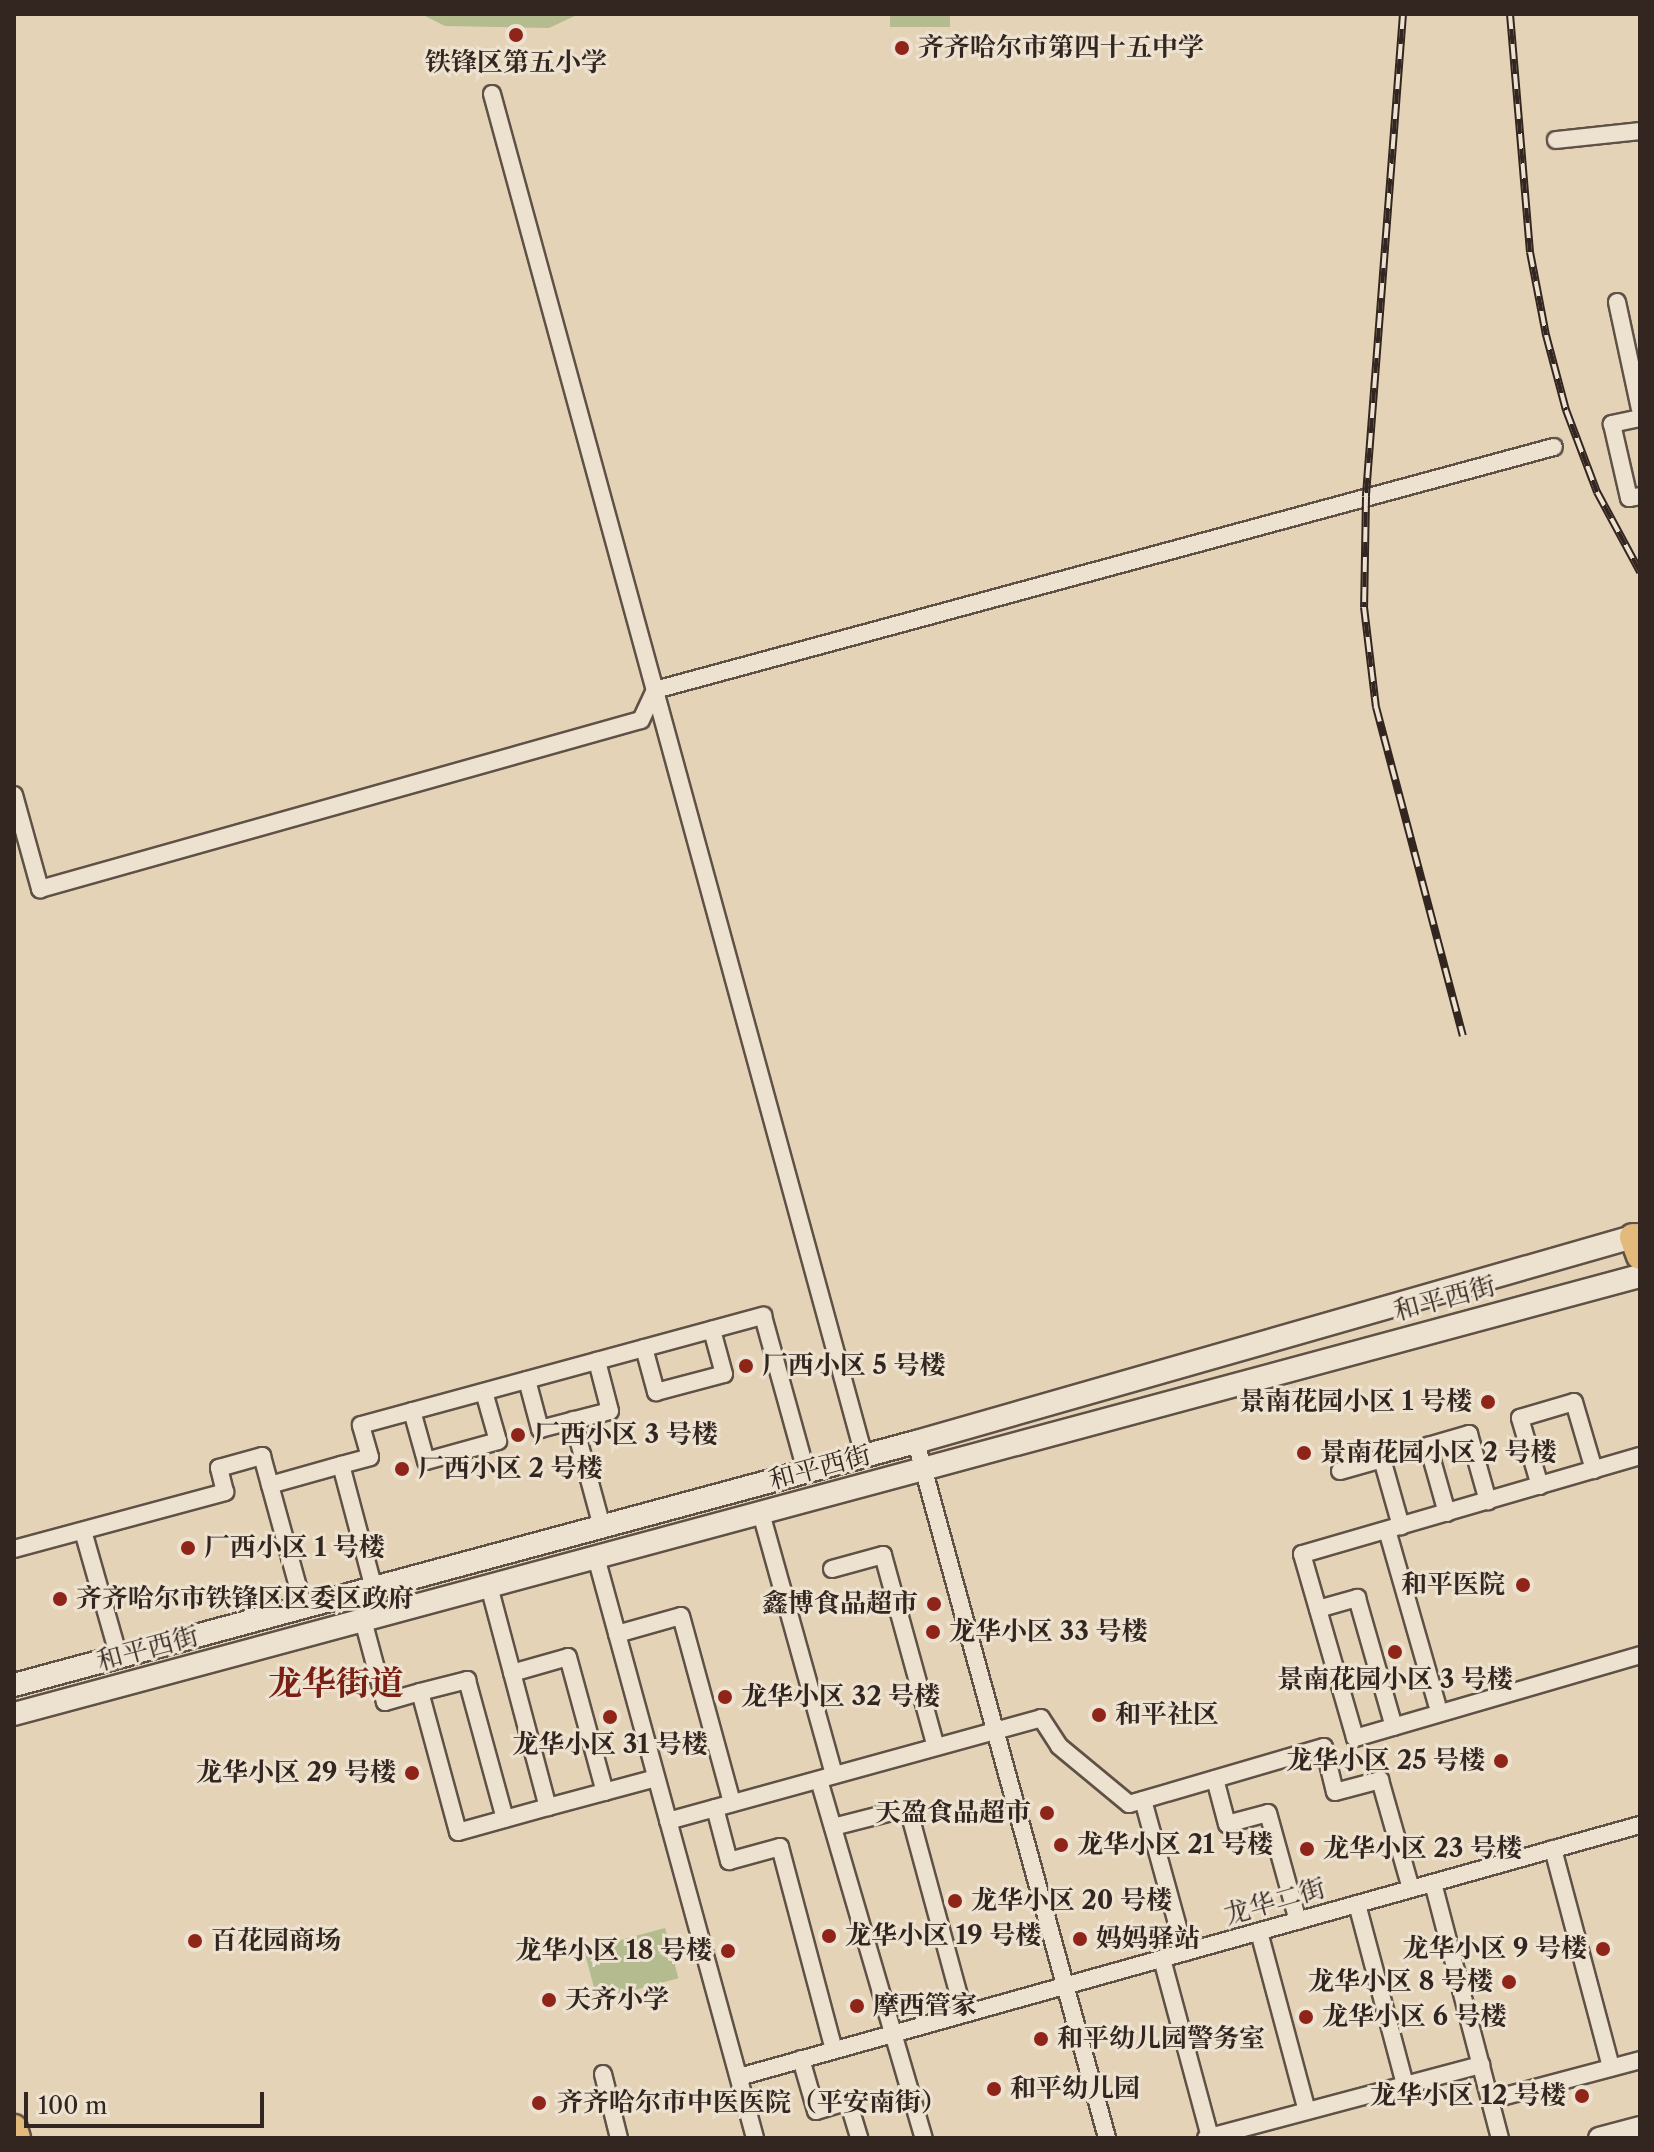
<!DOCTYPE html>
<meta charset="utf-8">
<style>
body{margin:0}
#map{position:relative;width:1654px;height:2152px;overflow:hidden;background:#e4d3b7;font-family:"Libre Caslon Text","Noto Serif SC",serif}
div>[style]{position:absolute}
.green>*{inset:0;background:#b4bc8f;transform-origin:0 0}
.roads{filter:drop-shadow(2px 0 #5f5146) drop-shadow(-2px 0 #5f5146) drop-shadow(0 2px #5f5146) drop-shadow(0 -2px #5f5146)}
.minor>*{height:16px;margin:-8px;padding:0 8px;transform-origin:8px;border-radius:8px;background:#ede2d0}
.tertiary>*{height:20px;margin:-10px;padding:0 10px;transform-origin:10px;border-radius:10px;background:#ede2d0}
.secondary>*{height:22px;margin:-11px;padding:0 11px;transform-origin:11px;border-radius:11px;background:#ede2d0}
.primary>*{height:26px;margin:-13px;padding:0 13px;transform-origin:13px;border-radius:13px;background:#e2ba7c}
.rail>*{height:8px;margin-top:-4px;transform-origin:0;background:repeating-linear-gradient(90deg,#ede2d0 0 15px,#332620 0 30px);box-sizing:border-box;border-block:2px solid #332620}
.dots>*{width:22px;height:22px;translate:-50% -50%;box-sizing:border-box;border:4px solid #ede2d0;border-radius:50%}
span{translate:-50% -50%;white-space:nowrap;text-align:center;line-height:1.15;-webkit-text-stroke:6px #ede2d0;paint-order:stroke}
.poi-label{font-size:26px;color:#332620;font-weight:700}
.left{translate:0 -50%;text-align:left}
.right{translate:-100% -50%;text-align:right}
.street-label{font-size:26px;color:#332620}
.district-label{font-size:34px;color:#7a1f14;font-weight:700}
.frame{position:absolute;inset:0;border:16px solid #332620;pointer-events:none}
.scale{position:absolute;left:24px;top:2092px;width:240px;height:36px;box-sizing:border-box;border:4px solid #332620;border-top:0;padding-left:10px;font-size:24px;line-height:28px;white-space:nowrap;color:#332620;-webkit-text-stroke:6px #ede2d0;paint-order:stroke}
</style>
<div id="map">
<div class="green">
<div style="clip-path:polygon(421px 14px,579px 14px,549px 28px,445px 26px)"></div>
<div style="left:890px;top:14px;width:60px;height:13px"></div>
<div style="left:665px;top:1928px;width:52px;height:84px;rotate:75deg"></div>
</div>
<div class="roads">
<div class="minor">
<div style="left:492px;top:94px;width:1412px;rotate:74.72deg"></div>
<div style="left:1556px;top:140px;width:84px;rotate:-6.1deg"></div>
<div style="left:1617px;top:302px;width:109px;rotate:77.9deg"></div>
<div style="left:1640px;top:418px;width:29px;rotate:168deg"></div>
<div style="left:1612px;top:424px;width:76px;rotate:77.1deg"></div>
<div style="left:1629px;top:498px;width:11px;rotate:-10deg"></div>
<div style="left:14px;top:795px;width:98px;rotate:74.5deg"></div>
<div style="left:40px;top:889px;width:624px;rotate:-15.71deg"></div>
<div style="left:641px;top:720px;width:33px;rotate:-65deg"></div>
<div style="left:655px;top:690px;width:931px;rotate:-15.13deg"></div>
<div style="left:644px;top:1348px;width:46px;rotate:74.7deg"></div>
<div style="left:656px;top:1392px;width:70px;rotate:-14.8deg"></div>
<div style="left:724px;top:1374px;width:46px;rotate:-105.3deg"></div>
<div style="left:527px;top:1380px;width:51px;rotate:75.1deg"></div>
<div style="left:540px;top:1429px;width:72px;rotate:-14.4deg"></div>
<div style="left:610px;top:1411px;width:52px;rotate:-104.6deg"></div>
<div style="left:412px;top:1411px;width:52px;rotate:74.4deg"></div>
<div style="left:426px;top:1461px;width:75px;rotate:-15.5deg"></div>
<div style="left:498px;top:1441px;width:51px;rotate:-105.9deg"></div>
<div style="left:573px;top:1420px;width:111px;rotate:74.8deg"></div>
<div style="left:916px;top:1442px;width:722px;rotate:74.65deg"></div>
<div style="left:1640px;top:1456px;width:352px;rotate:163.8deg"></div>
<div style="left:1302px;top:1554px;width:191px;rotate:73.9deg"></div>
<div style="left:1355px;top:1738px;width:297px;rotate:-16.2deg"></div>
<div style="left:1340px;top:1471px;width:44px;rotate:-15.9deg"></div>
<div style="left:1382px;top:1459px;width:70px;rotate:74.2deg"></div>
<div style="left:270px;top:1485px;width:74px;rotate:-15.7deg"></div>
<div style="left:1540px;top:1486px;width:71px;rotate:-106.4deg"></div>
<div style="left:1520px;top:1418px;width:56px;rotate:-16.5deg"></div>
<div style="left:1574px;top:1402px;width:71px;rotate:73.6deg"></div>
<div style="left:761px;top:1513px;width:272px;rotate:74.4deg"></div>
<div style="left:1447px;top:1513px;width:70px;rotate:-105.8deg"></div>
<div style="left:1428px;top:1446px;width:43px;rotate:-16.3deg"></div>
<div style="left:1469px;top:1434px;width:70px;rotate:74.2deg"></div>
<div style="left:1387px;top:1530px;width:181px;rotate:74deg"></div>
<div style="left:83px;top:1531px;width:131px;rotate:74.1deg"></div>
<div style="left:14px;top:1549px;width:219px;rotate:-15.1deg"></div>
<div style="left:225px;top:1492px;width:25px;rotate:-104deg"></div>
<div style="left:219px;top:1468px;width:45px;rotate:-15.6deg"></div>
<div style="left:262px;top:1456px;width:158px;rotate:74.6deg"></div>
<div style="left:596px;top:1557px;width:602px;rotate:74.69deg"></div>
<div style="left:832px;top:1569px;width:53px;rotate:-15.4deg"></div>
<div style="left:883px;top:1555px;width:199px;rotate:74.6deg"></div>
<div style="left:489px;top:1586px;width:229px;rotate:75.1deg"></div>
<div style="left:548px;top:1807px;width:112px;rotate:-15deg"></div>
<div style="left:374px;top:1589px;width:128px;rotate:-104.9deg"></div>
<div style="left:341px;top:1465px;width:30px;rotate:-15deg"></div>
<div style="left:370px;top:1457px;width:33px;rotate:-106deg"></div>
<div style="left:361px;top:1425px;width:417px;rotate:-15.2deg"></div>
<div style="left:763px;top:1316px;width:161px;rotate:74.5deg"></div>
<div style="left:1318px;top:1609px;width:41px;rotate:-15.8deg"></div>
<div style="left:1357px;top:1598px;width:134px;rotate:74deg"></div>
<div style="left:363px;top:1620px;width:85px;rotate:75deg"></div>
<div style="left:385px;top:1702px;width:36px;rotate:-16deg"></div>
<div style="left:420px;top:1692px;width:145px;rotate:74.8deg"></div>
<div style="left:458px;top:1832px;width:93px;rotate:-15.5deg"></div>
<div style="left:617px;top:1634px;width:66px;rotate:-15.7deg"></div>
<div style="left:681px;top:1616px;width:194px;rotate:74.7deg"></div>
<div style="left:512px;top:1673px;width:58px;rotate:-15.9deg"></div>
<div style="left:568px;top:1657px;width:140px;rotate:74.7deg"></div>
<div style="left:420px;top:1692px;width:49px;rotate:-14.3deg"></div>
<div style="left:467px;top:1680px;width:144px;rotate:74.7deg"></div>
<div style="left:1215px;top:1779px;width:47px;rotate:75.1deg"></div>
<div style="left:1227px;top:1824px;width:42px;rotate:-15deg"></div>
<div style="left:1268px;top:1813px;width:112px;rotate:74.5deg"></div>
<div style="left:819px;top:1780px;width:373px;rotate:73.7deg"></div>
<div style="left:1143px;top:1800px;width:158px;rotate:74.6deg"></div>
<div style="left:715px;top:1808px;width:55px;rotate:75.2deg"></div>
<div style="left:729px;top:1861px;width:53px;rotate:-15.4deg"></div>
<div style="left:780px;top:1847px;width:210px;rotate:75.1deg"></div>
<div style="left:668px;top:1821px;width:387px;rotate:-15.4deg"></div>
<div style="left:1041px;top:1718px;width:33px;rotate:57deg"></div>
<div style="left:1059px;top:1746px;width:91px;rotate:39.6deg"></div>
<div style="left:1129px;top:1804px;width:203px;rotate:-16.3deg"></div>
<div style="left:1324px;top:1747px;width:46px;rotate:76.3deg"></div>
<div style="left:1335px;top:1792px;width:47px;rotate:-14.9deg"></div>
<div style="left:1380px;top:1780px;width:113px;rotate:74.1deg"></div>
<div style="left:833px;top:1827px;width:77px;rotate:-14.2deg"></div>
<div style="left:908px;top:1808px;width:213px;rotate:74.8deg"></div>
<div style="left:1553px;top:1849px;width:226px;rotate:75.1deg"></div>
<div style="left:1433px;top:1883px;width:264px;rotate:75.3deg"></div>
<div style="left:1357px;top:1904px;width:187px;rotate:75.1deg"></div>
<div style="left:1259px;top:1932px;width:185px;rotate:75deg"></div>
<div style="left:1162px;top:1959px;width:184px;rotate:74.9deg"></div>
<div style="left:801px;top:2059px;width:54px;rotate:73.9deg"></div>
<div style="left:816px;top:2111px;width:34px;rotate:-17deg"></div>
<div style="left:848px;top:2101px;width:39px;rotate:73deg"></div>
<div style="left:603px;top:2074px;width:66px;rotate:76deg"></div>
<div style="left:739px;top:2077px;width:936px;rotate:-15.63deg"></div>
<div style="left:1490px;top:2100px;width:155px;rotate:-14.9deg"></div>
<div style="left:1206px;top:2138px;width:285px;rotate:-14.9deg"></div>
</div>
<div class="tertiary">
<div style="left:1599px;top:2138px;width:42px;rotate:-15deg"></div>
</div>
<div class="secondary">
<div style="left:14px;top:1685px;width:934px;rotate:-15.08deg"></div>
<div style="left:916px;top:1442px;width:753px;rotate:-15.96deg"></div>
<div style="left:14px;top:1714px;width:1684px;rotate:-15.08deg"></div>
</div>
<div class="primary">
<div style="left:1633px;top:1237px;width:20px;rotate:70deg"></div>
<div style="left:14px;top:2128px;width:10px;rotate:73deg"></div>
</div>
</div>
<div class="rail">
<div style="left:1403px;top:14px;width:484px;rotate:94.4deg"></div>
<div style="left:1366px;top:497px;width:110px;rotate:91deg"></div>
<div style="left:1364px;top:607px;width:101px;rotate:83.2deg"></div>
<div style="left:1376px;top:707px;width:340px;rotate:75.2deg"></div>
<div style="left:1510px;top:14px;width:239px;rotate:85.2deg"></div>
<div style="left:1530px;top:252px;width:85px;rotate:79.1deg"></div>
<div style="left:1546px;top:335px;width:78px;rotate:75.1deg"></div>
<div style="left:1566px;top:410px;width:88px;rotate:69.3deg"></div>
<div style="left:1597px;top:492px;width:91px;rotate:61.7deg"></div>
</div>
<div class="dots">
<div style="left:516px;top:35px;background:#8f2418"></div>
<div style="left:902px;top:48px;background:#8f2418"></div>
<div style="left:746px;top:1366px;background:#8f2418"></div>
<div style="left:1488px;top:1402px;background:#8f2418"></div>
<div style="left:518px;top:1435px;background:#8f2418"></div>
<div style="left:1304px;top:1453px;background:#8f2418"></div>
<div style="left:402px;top:1469px;background:#8f2418"></div>
<div style="left:188px;top:1548px;background:#8f2418"></div>
<div style="left:1523px;top:1585px;background:#8f2418"></div>
<div style="left:60px;top:1599px;background:#8f2418"></div>
<div style="left:934px;top:1604px;background:#8f2418"></div>
<div style="left:933px;top:1632px;background:#8f2418"></div>
<div style="left:1395px;top:1652px;background:#8f2418"></div>
<div style="left:725px;top:1697px;background:#8f2418"></div>
<div style="left:1099px;top:1715px;background:#8f2418"></div>
<div style="left:610px;top:1717px;background:#8f2418"></div>
<div style="left:1501px;top:1761px;background:#8f2418"></div>
<div style="left:412px;top:1773px;background:#8f2418"></div>
<div style="left:1047px;top:1813px;background:#8f2418"></div>
<div style="left:1061px;top:1845px;background:#8f2418"></div>
<div style="left:1307px;top:1849px;background:#8f2418"></div>
<div style="left:955px;top:1901px;background:#8f2418"></div>
<div style="left:829px;top:1936px;background:#8f2418"></div>
<div style="left:1080px;top:1939px;background:#8f2418"></div>
<div style="left:195px;top:1941px;background:#8f2418"></div>
<div style="left:1603px;top:1949px;background:#8f2418"></div>
<div style="left:728px;top:1951px;background:#8f2418"></div>
<div style="left:1509px;top:1982px;background:#8f2418"></div>
<div style="left:549px;top:2000px;background:#8f2418"></div>
<div style="left:857px;top:2006px;background:#8f2418"></div>
<div style="left:1306px;top:2017px;background:#8f2418"></div>
<div style="left:1041px;top:2039px;background:#8f2418"></div>
<div style="left:994px;top:2089px;background:#8f2418"></div>
<div style="left:1582px;top:2096px;background:#8f2418"></div>
<div style="left:539px;top:2103px;background:#8f2418"></div>
</div>
<div class="poi-label">
<span class="left" style="left:918px;top:48px">齐齐哈尔市第四十五中学</span>
<span style="left:516px;top:63px">铁锋区第五小学</span>
<span class="left" style="left:762px;top:1366px">厂西小区 5 号楼</span>
<span class="right" style="left:1472px;top:1402px">景南花园小区 1 号楼</span>
<span class="left" style="left:534px;top:1435px">厂西小区 3 号楼</span>
<span class="left" style="left:1320px;top:1453px">景南花园小区 2 号楼</span>
<span class="left" style="left:418px;top:1469px">厂西小区 2 号楼</span>
<span class="left" style="left:204px;top:1548px">厂西小区 1 号楼</span>
<span class="right" style="left:1505px;top:1585px">和平医院</span>
<span class="left" style="left:76px;top:1599px">齐齐哈尔市铁锋区区委区政府</span>
<span class="right" style="left:918px;top:1604px">鑫博食品超市</span>
<span class="left" style="left:949px;top:1632px">龙华小区 33 号楼</span>
<span style="left:1395px;top:1680px">景南花园小区 3 号楼</span>
<span class="left" style="left:741px;top:1697px">龙华小区 32 号楼</span>
<span class="left" style="left:1115px;top:1715px">和平社区</span>
<span style="left:610px;top:1745px">龙华小区 31 号楼</span>
<span class="right" style="left:1485px;top:1761px">龙华小区 25 号楼</span>
<span class="right" style="left:396px;top:1773px">龙华小区 29 号楼</span>
<span class="right" style="left:1031px;top:1813px">天盈食品超市</span>
<span class="left" style="left:1077px;top:1845px">龙华小区 21 号楼</span>
<span class="left" style="left:1323px;top:1849px">龙华小区 23 号楼</span>
<span class="left" style="left:971px;top:1901px">龙华小区 20 号楼</span>
<span class="left" style="left:845px;top:1936px">龙华小区 19 号楼</span>
<span class="left" style="left:1096px;top:1939px">妈妈驿站</span>
<span class="left" style="left:211px;top:1941px">百花园商场</span>
<span class="right" style="left:1587px;top:1949px">龙华小区 9 号楼</span>
<span class="right" style="left:712px;top:1951px">龙华小区 18 号楼</span>
<span class="right" style="left:1493px;top:1982px">龙华小区 8 号楼</span>
<span class="left" style="left:565px;top:2000px">天齐小学</span>
<span class="left" style="left:873px;top:2006px">摩西管家</span>
<span class="left" style="left:1322px;top:2017px">龙华小区 6 号楼</span>
<span class="left" style="left:1057px;top:2039px">和平幼儿园警务室</span>
<span class="left" style="left:1010px;top:2089px">和平幼儿园</span>
<span class="right" style="left:1566px;top:2096px">龙华小区 12 号楼</span>
<span class="left" style="left:557px;top:2103px">齐齐哈尔市中医医院（平安南街）</span>
</div>
<div class="street-label">
<span style="left:1445px;top:1299px;rotate:-15deg">和平西街</span>
<span style="left:820px;top:1468px;rotate:-15deg">和平西街</span>
<span style="left:148px;top:1649px;rotate:-15deg">和平西街</span>
<span style="left:1275px;top:1902px;rotate:-16deg">龙华二街</span>
</div>
<div class="district-label">
<span style="left:336px;top:1684px">龙华街道</span>
</div>
<div class="frame"></div>
<div class="scale">100 m</div>
</div>
